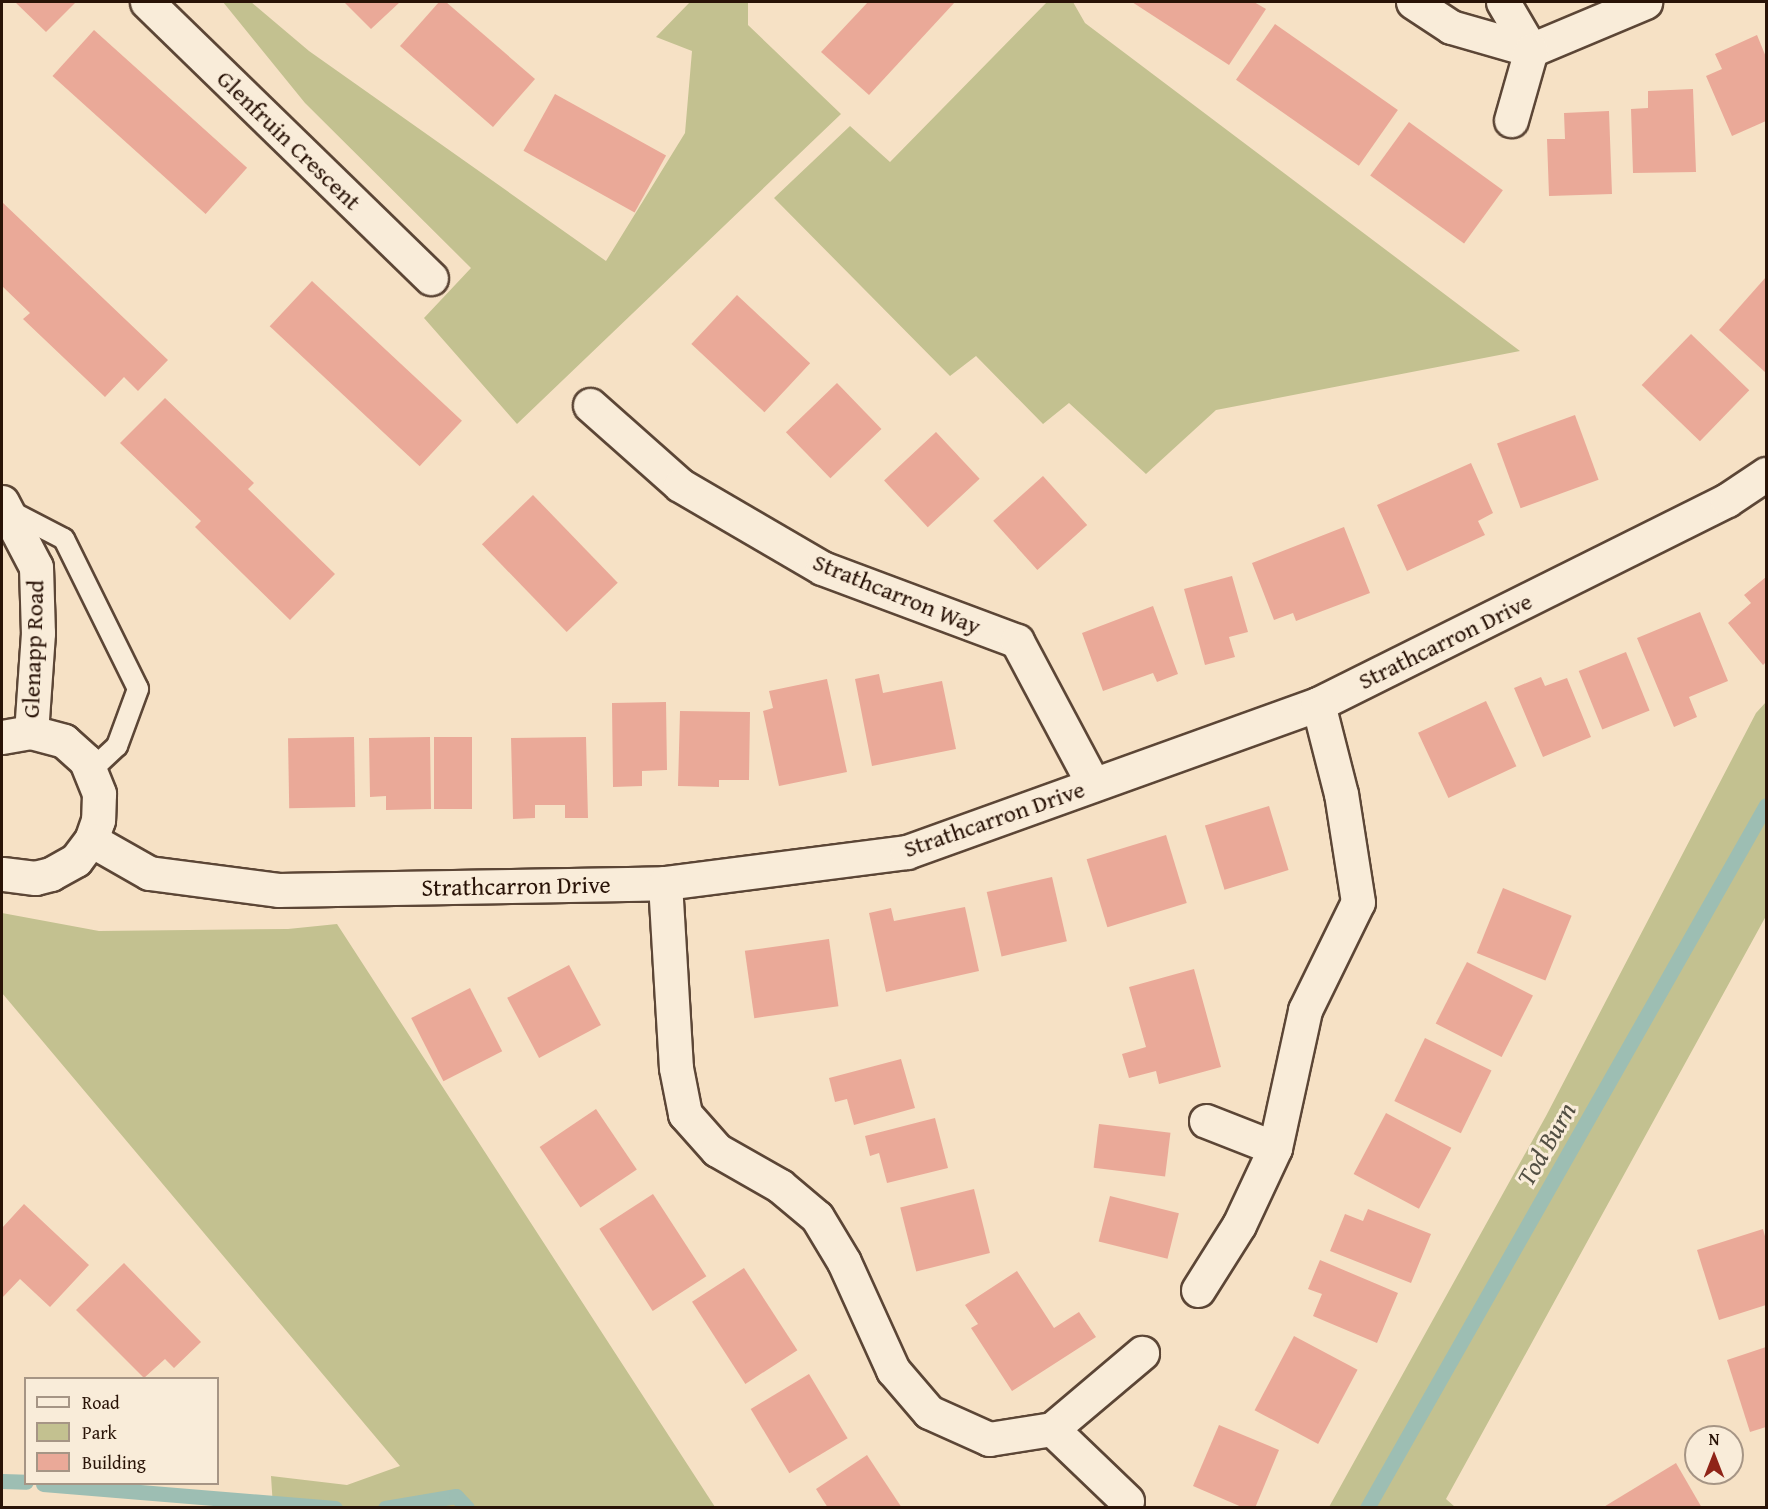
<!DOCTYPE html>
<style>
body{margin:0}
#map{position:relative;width:1768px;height:1509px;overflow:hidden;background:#f6e1c5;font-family:"Gentium Book Plus",serif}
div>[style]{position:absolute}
.green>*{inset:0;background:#c3c190}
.stream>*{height:15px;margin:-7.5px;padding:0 7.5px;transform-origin:7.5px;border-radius:7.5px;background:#9dbeb3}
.building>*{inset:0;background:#eaa998;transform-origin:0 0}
.roads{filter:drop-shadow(2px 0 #5c4636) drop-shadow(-2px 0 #5c4636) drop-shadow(0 2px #5c4636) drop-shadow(0 -2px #5c4636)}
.lane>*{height:20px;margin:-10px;padding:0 10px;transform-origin:10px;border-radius:10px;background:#f9ecd9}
.street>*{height:33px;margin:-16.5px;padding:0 16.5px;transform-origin:16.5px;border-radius:16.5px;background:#f9ecd9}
span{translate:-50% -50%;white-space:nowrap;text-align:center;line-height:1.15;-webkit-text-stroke:6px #f9ecd9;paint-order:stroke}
.street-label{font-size:24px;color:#291307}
.water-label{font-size:26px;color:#524f43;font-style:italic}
.frame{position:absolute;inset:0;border:3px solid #291307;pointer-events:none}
.legend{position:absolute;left:24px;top:1377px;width:195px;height:108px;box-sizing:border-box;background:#f9ecd9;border:2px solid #a69585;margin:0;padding:8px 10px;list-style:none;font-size:18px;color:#291307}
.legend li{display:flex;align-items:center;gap:12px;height:30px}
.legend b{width:30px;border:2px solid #a69585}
.north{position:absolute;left:1684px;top:1425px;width:60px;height:60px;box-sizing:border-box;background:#f9ecd9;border:2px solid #a69585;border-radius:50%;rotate:0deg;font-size:16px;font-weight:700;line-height:24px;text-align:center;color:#291307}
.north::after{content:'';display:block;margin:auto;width:21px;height:27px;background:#8f2418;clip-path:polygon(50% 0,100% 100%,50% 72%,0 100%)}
</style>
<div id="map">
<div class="green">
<div style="clip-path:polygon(223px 2px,251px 2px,309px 51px,606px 261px,685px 133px,692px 51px,656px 37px,690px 2px,748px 2px,748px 25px,841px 114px,517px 424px,424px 318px,471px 268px,305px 103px)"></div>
<div style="clip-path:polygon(1047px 2px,1073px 2px,1085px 23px,1520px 351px,1216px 410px,1146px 474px,1069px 403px,1043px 424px,976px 356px,950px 376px,774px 198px,850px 126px,890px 162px)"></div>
<div style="clip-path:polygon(1766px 702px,1766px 916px,1446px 1499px,1455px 1507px,1329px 1507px,1546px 1116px,1756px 713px)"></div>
<div style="clip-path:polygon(2px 913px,99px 931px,288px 929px,337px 924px,715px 1507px,273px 1507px,271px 1476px,347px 1485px,400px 1466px,2px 993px)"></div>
</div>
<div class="stream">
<div style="left:2px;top:1481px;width:24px;rotate:2deg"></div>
<div style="left:43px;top:1484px;width:293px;rotate:4.7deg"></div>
<div style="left:385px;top:1508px;width:72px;rotate:-9.6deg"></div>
<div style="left:456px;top:1496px;width:16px;rotate:47deg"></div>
<div style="left:1367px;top:1508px;width:808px;rotate:-60.42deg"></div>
</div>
<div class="building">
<div style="clip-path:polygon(15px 2px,76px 2px,46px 32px)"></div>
<div style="clip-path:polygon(344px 2px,400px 2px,371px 29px)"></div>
<div style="clip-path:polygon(439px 2px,446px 2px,535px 79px,493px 127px,400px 46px)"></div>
<div style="clip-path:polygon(868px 2px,955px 2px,869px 95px,821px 52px)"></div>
<div style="clip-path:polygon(1132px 2px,1254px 2px,1266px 9px,1229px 65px)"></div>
<div style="left:1275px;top:24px;width:150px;height:68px;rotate:35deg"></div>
<div style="left:94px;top:30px;width:206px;height:62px;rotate:42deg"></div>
<div style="clip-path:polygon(1757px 35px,1766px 57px,1766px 121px,1732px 136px,1706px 76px,1722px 69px,1715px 54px)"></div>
<div style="clip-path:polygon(1693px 89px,1696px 172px,1633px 173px,1631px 109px,1648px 108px,1648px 91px)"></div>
<div style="left:555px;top:94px;width:127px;height:65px;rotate:29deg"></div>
<div style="clip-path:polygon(1609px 111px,1612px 194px,1549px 196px,1547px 139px,1565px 139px,1564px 113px)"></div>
<div style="left:1409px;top:122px;width:116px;height:66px;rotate:36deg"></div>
<div style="clip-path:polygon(2px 202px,168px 360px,138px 391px,124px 377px,105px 397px,23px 319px,30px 313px,2px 286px)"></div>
<div style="clip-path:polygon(1766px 277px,1766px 373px,1719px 330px)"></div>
<div style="left:312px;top:281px;width:205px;height:62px;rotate:43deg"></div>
<div style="left:737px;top:295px;width:100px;height:67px;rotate:43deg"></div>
<div style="left:1691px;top:334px;width:81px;height:71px;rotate:44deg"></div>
<div style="left:837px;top:383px;width:64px;height:71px;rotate:46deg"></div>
<div style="clip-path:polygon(165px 398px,254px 483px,248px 489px,335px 574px,290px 620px,195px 527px,201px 521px,120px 443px)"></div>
<div style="left:1575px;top:415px;width:69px;height:83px;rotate:70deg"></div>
<div style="left:936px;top:432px;width:64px;height:71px;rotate:47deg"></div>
<div style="clip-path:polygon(1471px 463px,1493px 513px,1478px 521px,1485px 535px,1407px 571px,1377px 505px)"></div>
<div style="left:1043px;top:476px;width:66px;height:67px;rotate:48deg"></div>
<div style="left:533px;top:495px;width:122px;height:71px;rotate:46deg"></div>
<div style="clip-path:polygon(1344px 527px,1370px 593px,1296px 621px,1293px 613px,1274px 620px,1252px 563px)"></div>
<div style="clip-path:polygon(1232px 576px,1248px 632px,1229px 637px,1235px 657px,1205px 665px,1184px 589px)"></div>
<div style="clip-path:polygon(1766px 577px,1766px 662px,1763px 665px,1728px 623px,1751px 603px,1744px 595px)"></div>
<div style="clip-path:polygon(1153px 606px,1178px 674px,1157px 682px,1153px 673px,1103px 691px,1082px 633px)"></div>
<div style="clip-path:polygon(1700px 612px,1728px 681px,1689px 697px,1697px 717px,1674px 727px,1637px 638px)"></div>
<div style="left:1626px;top:652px;width:63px;height:51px;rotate:68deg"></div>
<div style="clip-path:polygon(879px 674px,883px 693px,942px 681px,956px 749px,872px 766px,855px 679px)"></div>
<div style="clip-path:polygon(1541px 677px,1545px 686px,1567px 678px,1591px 737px,1543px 757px,1514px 688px)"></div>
<div style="clip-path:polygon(827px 679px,847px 772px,779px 786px,763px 711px,773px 708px,769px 691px)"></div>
<div style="left:1486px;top:701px;width:72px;height:75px;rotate:65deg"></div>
<div style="clip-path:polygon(666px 702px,667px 770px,642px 771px,642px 786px,613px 787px,612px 703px)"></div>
<div style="clip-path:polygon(680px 711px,750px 712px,749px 780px,719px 780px,719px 787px,678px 786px)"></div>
<div style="left:354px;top:737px;width:70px;height:66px;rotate:89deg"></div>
<div style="clip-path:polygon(430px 737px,431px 809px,386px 810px,386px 796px,370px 797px,369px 738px)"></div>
<div style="left:434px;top:737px;width:38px;height:72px"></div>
<div style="clip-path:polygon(586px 737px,588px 818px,565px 818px,565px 805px,535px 805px,535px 818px,513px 819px,511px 738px)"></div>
<div style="left:1269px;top:806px;width:67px;height:67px;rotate:73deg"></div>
<div style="left:1166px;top:835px;width:71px;height:83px;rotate:73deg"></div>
<div style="left:1052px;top:877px;width:66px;height:67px;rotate:77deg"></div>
<div style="left:1503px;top:888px;width:74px;height:70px;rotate:22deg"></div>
<div style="clip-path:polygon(965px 907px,979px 971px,886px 992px,869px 913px,891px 908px,894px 921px)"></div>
<div style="left:829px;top:939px;width:68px;height:85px;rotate:82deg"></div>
<div style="left:1467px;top:962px;width:74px;height:69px;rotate:27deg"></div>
<div style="left:569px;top:965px;width:68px;height:70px;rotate:62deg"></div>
<div style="clip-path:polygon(1194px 969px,1221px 1067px,1159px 1084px,1156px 1071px,1129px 1078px,1122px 1054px,1146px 1047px,1129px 987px)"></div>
<div style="left:470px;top:988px;width:71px;height:66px;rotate:63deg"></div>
<div style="left:1425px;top:1038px;width:74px;height:70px;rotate:26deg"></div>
<div style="clip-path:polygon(901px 1059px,915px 1108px,854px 1125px,847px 1099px,835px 1102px,829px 1078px)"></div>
<div style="left:596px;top:1109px;width:73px;height:68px;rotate:56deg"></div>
<div style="left:1386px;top:1113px;width:74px;height:69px;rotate:28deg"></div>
<div style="clip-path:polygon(935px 1118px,948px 1168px,887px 1183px,879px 1153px,870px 1156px,865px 1136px)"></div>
<div style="left:1099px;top:1124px;width:72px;height:44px;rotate:7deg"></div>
<div style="left:974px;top:1189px;width:66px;height:76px;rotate:76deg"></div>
<div style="left:653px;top:1194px;width:98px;height:64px;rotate:57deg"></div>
<div style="left:1110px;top:1196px;width:71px;height:47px;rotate:14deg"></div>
<div style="clip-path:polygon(24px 1204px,89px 1265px,50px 1307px,20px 1279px,2px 1298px,2px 1228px)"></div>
<div style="clip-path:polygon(1368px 1209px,1431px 1234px,1411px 1283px,1330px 1251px,1345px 1214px,1363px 1221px)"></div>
<div style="clip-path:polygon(1763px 1229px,1766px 1240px,1766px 1305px,1719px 1320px,1697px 1250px)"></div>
<div style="clip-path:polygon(1320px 1260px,1398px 1293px,1377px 1343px,1313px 1316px,1322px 1294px,1308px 1289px)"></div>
<div style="clip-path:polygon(124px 1263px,201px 1342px,174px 1368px,165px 1359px,144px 1378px,76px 1310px)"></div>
<div style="left:744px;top:1268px;width:98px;height:62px;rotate:57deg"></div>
<div style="clip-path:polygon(1017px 1271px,1054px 1328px,1079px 1312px,1096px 1337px,1012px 1391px,971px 1328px,978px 1324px,965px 1305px)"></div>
<div style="left:1294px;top:1336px;width:72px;height:84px;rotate:28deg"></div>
<div style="clip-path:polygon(1766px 1347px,1766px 1427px,1750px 1432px,1727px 1360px)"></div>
<div style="left:809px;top:1374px;width:75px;height:68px;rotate:59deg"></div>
<div style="clip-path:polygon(1219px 1425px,1279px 1450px,1255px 1508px,1244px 1508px,1193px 1486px)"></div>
<div style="clip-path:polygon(867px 1455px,902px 1508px,828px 1508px,816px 1489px)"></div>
<div style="clip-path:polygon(1676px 1463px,1702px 1508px,1602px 1508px)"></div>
</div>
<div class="roads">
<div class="lane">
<div style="left:8px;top:510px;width:63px;rotate:27.4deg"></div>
<div style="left:64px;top:539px;width:167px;rotate:63.7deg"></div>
<div style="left:138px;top:689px;width:61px;rotate:110.2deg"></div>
<div style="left:117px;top:746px;width:35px;rotate:137deg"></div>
</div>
<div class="street">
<div style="left:147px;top:2px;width:396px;rotate:44.2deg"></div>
<div style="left:1413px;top:2px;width:45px;rotate:33.3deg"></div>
<div style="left:1451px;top:27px;width:83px;rotate:16deg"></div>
<div style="left:1531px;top:50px;width:124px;rotate:-22.8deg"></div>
<div style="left:1503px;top:2px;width:56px;rotate:59.7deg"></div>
<div style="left:1531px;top:50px;width:73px;rotate:105.9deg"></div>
<div style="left:590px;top:405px;width:120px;rotate:41.6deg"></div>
<div style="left:680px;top:485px;width:164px;rotate:30.3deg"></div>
<div style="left:822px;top:568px;width:208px;rotate:20.5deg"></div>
<div style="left:1017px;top:641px;width:162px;rotate:62deg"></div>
<div style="left:2px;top:502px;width:73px;rotate:62.4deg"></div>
<div style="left:36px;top:567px;width:66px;rotate:88.3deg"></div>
<div style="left:38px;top:633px;width:99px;rotate:94deg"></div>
<div style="left:2px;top:737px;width:29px;rotate:-10deg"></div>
<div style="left:31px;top:732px;width:34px;rotate:15deg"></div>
<div style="left:64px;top:741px;width:30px;rotate:42deg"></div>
<div style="left:86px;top:761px;width:35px;rotate:68deg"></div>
<div style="left:99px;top:794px;width:26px;rotate:92deg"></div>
<div style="left:98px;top:820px;width:21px;rotate:109deg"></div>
<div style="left:91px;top:840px;width:25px;rotate:127deg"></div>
<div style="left:76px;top:860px;width:29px;rotate:151deg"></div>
<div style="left:51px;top:874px;width:16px;rotate:166deg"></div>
<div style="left:35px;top:878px;width:33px;rotate:-173deg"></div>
<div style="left:91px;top:840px;width:67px;rotate:29.6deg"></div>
<div style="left:149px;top:873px;width:130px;rotate:7.5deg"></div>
<div style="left:278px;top:890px;width:387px;rotate:-1deg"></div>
<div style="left:665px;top:883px;width:244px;rotate:-7.3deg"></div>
<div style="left:907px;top:852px;width:437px;rotate:-19.8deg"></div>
<div style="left:1318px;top:704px;width:457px;rotate:-26.5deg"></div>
<div style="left:1727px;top:500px;width:47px;rotate:-33.7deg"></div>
<div style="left:665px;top:883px;width:185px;rotate:86.6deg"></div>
<div style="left:676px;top:1068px;width:47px;rotate:78.9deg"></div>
<div style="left:685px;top:1114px;width:48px;rotate:48.4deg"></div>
<div style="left:717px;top:1150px;width:73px;rotate:29.7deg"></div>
<div style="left:780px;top:1186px;width:48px;rotate:40deg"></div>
<div style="left:817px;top:1217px;width:52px;rotate:59deg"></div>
<div style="left:844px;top:1262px;width:119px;rotate:65.6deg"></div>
<div style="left:893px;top:1370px;width:55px;rotate:49.4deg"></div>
<div style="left:929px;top:1412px;width:66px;rotate:24.2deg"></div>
<div style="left:989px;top:1439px;width:64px;rotate:-9deg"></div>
<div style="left:1052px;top:1429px;width:118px;rotate:-40.2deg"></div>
<div style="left:1206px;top:1121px;width:74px;rotate:21.4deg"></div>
<div style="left:1198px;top:1290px;width:77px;rotate:-57.8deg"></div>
<div style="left:1239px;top:1225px;width:85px;rotate:-64.9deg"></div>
<div style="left:1275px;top:1148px;width:141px;rotate:-77.7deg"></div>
<div style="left:1305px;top:1010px;width:120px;rotate:-63.9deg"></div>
<div style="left:1358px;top:902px;width:109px;rotate:-98.9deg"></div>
<div style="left:1341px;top:794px;width:93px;rotate:-104.3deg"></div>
<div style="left:1052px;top:1429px;width:104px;rotate:43.8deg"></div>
</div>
</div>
<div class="street-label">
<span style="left:289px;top:140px;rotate:44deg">Glenfruin Crescent</span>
<span style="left:897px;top:594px;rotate:22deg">Strathcarron Way</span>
<span style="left:1445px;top:641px;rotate:-26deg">Strathcarron Drive</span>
<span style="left:33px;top:649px;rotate:-88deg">Glenapp Road</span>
<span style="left:994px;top:819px;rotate:-19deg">Strathcarron Drive</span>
<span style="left:516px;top:886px;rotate:-1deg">Strathcarron Drive</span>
</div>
<div class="water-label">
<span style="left:1546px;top:1144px;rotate:-60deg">Tod Burn</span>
</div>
<div class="frame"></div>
<ul class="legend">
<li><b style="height:8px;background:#f9ecd9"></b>Road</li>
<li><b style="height:16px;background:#c3c190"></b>Park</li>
<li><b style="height:16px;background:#eaa998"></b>Building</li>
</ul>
<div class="north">N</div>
</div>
